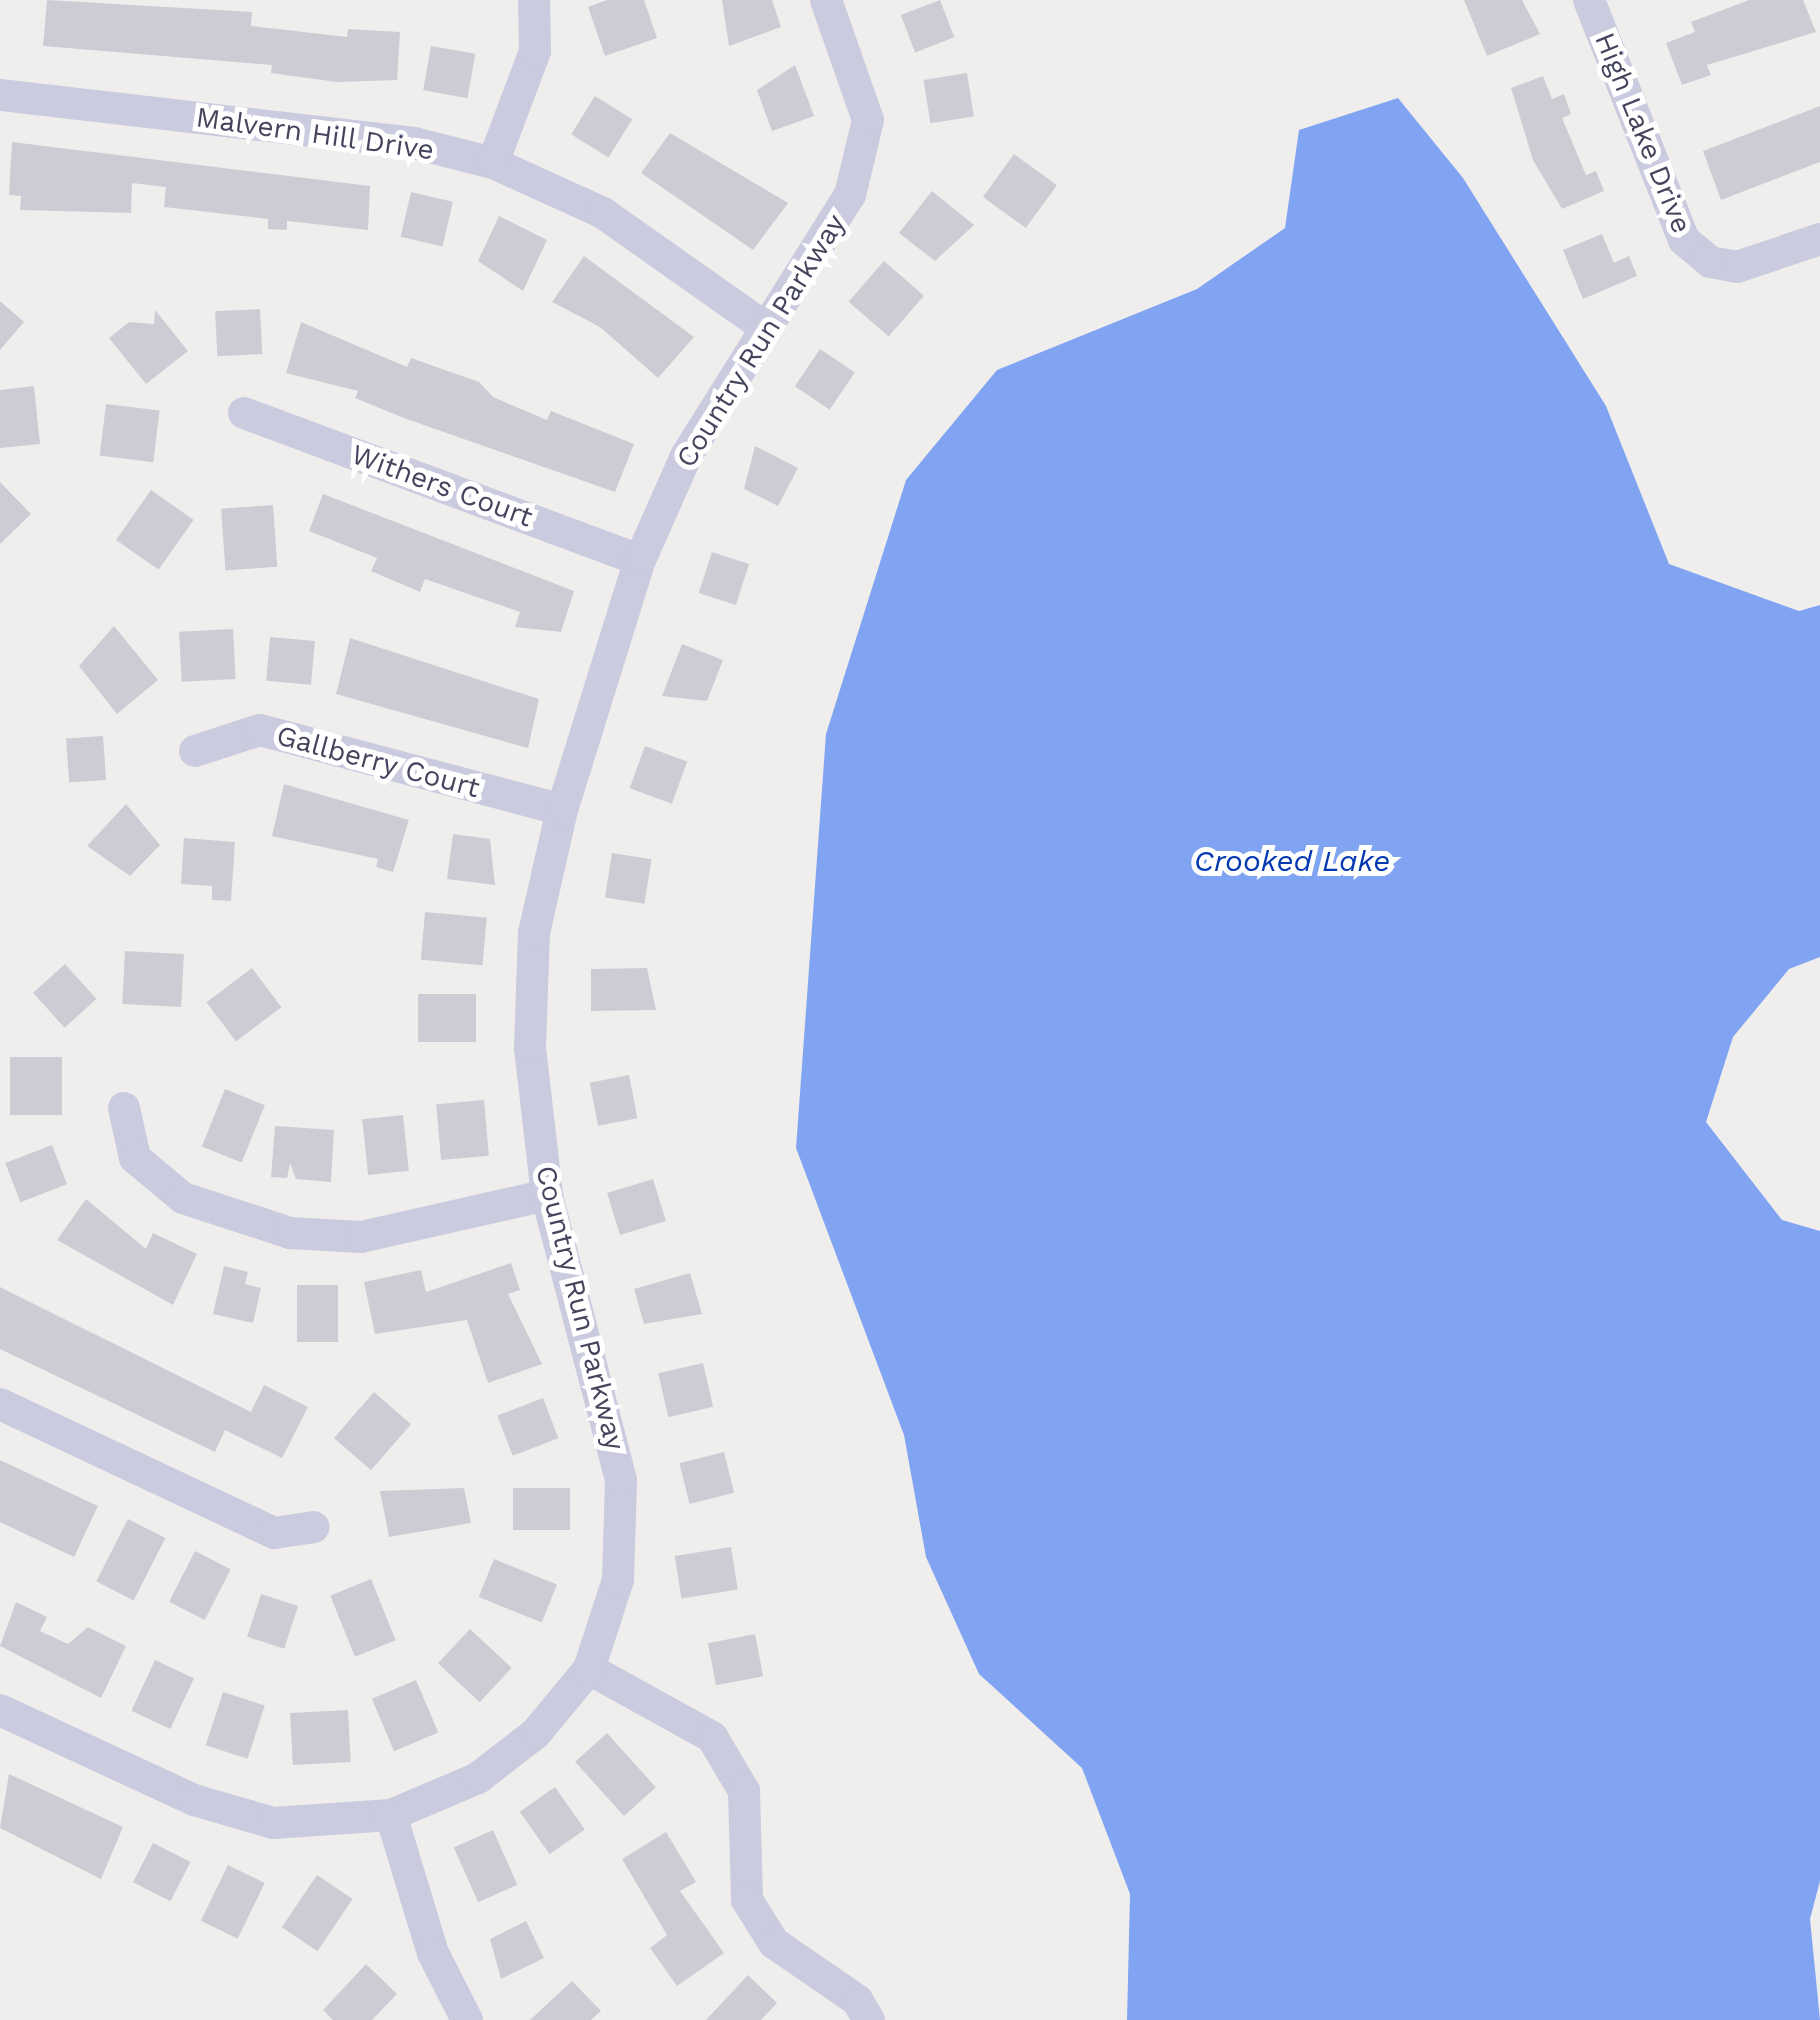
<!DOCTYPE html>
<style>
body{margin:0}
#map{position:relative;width:1820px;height:2020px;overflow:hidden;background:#f0eeed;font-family:"Work Sans",sans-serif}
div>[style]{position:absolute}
.water>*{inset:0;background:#81a4f2}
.building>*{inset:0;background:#cdccd5;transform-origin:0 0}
.minor>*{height:32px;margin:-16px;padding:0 16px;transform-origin:16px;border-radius:16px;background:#cacbdf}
span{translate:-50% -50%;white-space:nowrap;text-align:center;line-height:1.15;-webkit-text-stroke:10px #fff;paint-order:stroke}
.street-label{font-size:28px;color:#44455c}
.water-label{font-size:30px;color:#0238b0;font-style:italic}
</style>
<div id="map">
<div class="water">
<div style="clip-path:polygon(1398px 98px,1463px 178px,1606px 406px,1669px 564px,1799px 611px,1820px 605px,1820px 957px,1789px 969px,1733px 1037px,1706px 1122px,1782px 1220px,1820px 1231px,1820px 1881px,1810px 1919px,1820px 2020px,1127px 2020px,1130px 1894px,1082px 1768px,979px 1674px,926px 1557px,904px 1435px,796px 1148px,826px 734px,906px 480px,997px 370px,1197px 289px,1285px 228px,1299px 130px)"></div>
</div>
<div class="building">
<div style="clip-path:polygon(47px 0,252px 12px,251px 26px,347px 37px,348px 29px,400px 32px,397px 80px,337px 82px,271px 73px,272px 65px,43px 46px)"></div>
<div style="clip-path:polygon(607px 0,644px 0,657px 38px,605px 56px,588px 7px)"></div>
<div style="clip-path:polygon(722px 0,772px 0,781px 27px,729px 46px)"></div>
<div style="left:940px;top:0;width:40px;height:42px;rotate:69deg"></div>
<div style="clip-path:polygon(1464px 0,1522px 0,1540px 34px,1487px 56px)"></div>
<div style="clip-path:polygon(1749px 0,1803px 0,1816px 32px,1707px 65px,1711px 75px,1682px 85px,1666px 43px,1695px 32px,1691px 22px)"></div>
<div style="left:431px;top:46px;width:45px;height:45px;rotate:10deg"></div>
<div style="clip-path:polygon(795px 65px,814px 116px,772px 131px,757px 90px)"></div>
<div style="left:967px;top:73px;width:44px;height:44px;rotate:81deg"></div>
<div style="clip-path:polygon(1543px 76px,1552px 99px,1564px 94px,1571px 114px,1562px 118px,1586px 175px,1596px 171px,1604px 191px,1562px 209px,1533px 160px,1511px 88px)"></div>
<div style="left:595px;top:96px;width:44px;height:45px;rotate:32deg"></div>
<div style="clip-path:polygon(1820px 106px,1820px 162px,1721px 200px,1703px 151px)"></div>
<div style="clip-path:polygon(670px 133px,788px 203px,753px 250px,641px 173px)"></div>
<div style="clip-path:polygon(12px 142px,370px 186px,368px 230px,287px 221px,287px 230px,268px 229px,268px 219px,164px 207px,166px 187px,132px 183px,131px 213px,20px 210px,21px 196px,9px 195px)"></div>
<div style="left:1014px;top:154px;width:53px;height:53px;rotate:36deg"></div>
<div style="clip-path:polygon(932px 191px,974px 225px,935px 261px,899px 233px)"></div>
<div style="left:411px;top:192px;width:43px;height:46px;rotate:13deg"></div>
<div style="clip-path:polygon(499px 216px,547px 240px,523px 291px,478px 261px)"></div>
<div style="clip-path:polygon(1602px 234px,1614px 263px,1629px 256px,1637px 276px,1583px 299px,1563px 250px)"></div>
<div style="clip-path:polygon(584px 256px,694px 337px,658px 378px,600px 327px,552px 302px)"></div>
<div style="left:884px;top:261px;width:53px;height:54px;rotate:41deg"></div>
<div style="clip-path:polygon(0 301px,24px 322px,0 350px)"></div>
<div style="left:260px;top:309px;width:45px;height:45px;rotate:87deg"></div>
<div style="clip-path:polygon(155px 310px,188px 351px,146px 384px,109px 338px,129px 322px,154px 324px)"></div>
<div style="clip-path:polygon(301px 322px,407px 367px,411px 358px,479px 382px,493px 397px,547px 420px,551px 411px,634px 444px,615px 492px,404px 418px,355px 398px,358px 391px,286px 373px)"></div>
<div style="left:820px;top:349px;width:42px;height:45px;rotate:34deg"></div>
<div style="clip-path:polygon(34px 386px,40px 444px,0 448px,0 390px)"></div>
<div style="left:106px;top:404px;width:54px;height:52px;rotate:7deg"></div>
<div style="clip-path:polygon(755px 446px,798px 468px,778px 506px,744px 489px)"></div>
<div style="clip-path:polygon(0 482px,31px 514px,0 544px)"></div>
<div style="left:151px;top:490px;width:52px;height:61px;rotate:35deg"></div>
<div style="clip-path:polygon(323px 494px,574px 591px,561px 632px,515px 627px,520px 612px,425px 579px,420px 592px,371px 571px,377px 558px,309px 531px)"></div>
<div style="left:273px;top:505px;width:62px;height:52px;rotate:86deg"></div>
<div style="left:712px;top:552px;width:39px;height:43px;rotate:18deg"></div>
<div style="clip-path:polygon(114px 626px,158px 680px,117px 714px,79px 666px)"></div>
<div style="left:233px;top:629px;width:50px;height:54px;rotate:87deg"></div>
<div style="left:270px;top:637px;width:45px;height:44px;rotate:5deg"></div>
<div style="clip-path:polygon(350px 638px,539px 699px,528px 748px,336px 694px)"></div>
<div style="clip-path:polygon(682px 644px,723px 660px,707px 701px,662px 696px)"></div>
<div style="left:103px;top:736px;width:44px;height:37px;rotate:86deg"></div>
<div style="left:645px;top:746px;width:45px;height:45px;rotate:20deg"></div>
<div style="clip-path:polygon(284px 784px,409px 820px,393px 872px,376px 867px,378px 859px,272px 836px)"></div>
<div style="clip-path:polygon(126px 804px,160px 845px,130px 876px,87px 846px)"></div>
<div style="clip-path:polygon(453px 834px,490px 839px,495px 885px,447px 879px)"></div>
<div style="clip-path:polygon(184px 838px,235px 842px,231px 901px,212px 900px,212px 886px,181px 884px)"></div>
<div style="left:612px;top:853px;width:40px;height:45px;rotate:9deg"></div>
<div style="left:425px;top:912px;width:62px;height:48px;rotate:5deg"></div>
<div style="left:125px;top:951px;width:59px;height:53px;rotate:3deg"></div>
<div style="left:65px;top:964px;width:47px;height:43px;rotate:48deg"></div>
<div style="left:252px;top:968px;width:49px;height:57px;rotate:53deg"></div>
<div style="clip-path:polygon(647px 968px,656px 1010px,591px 1011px,591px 969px)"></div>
<div style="left:418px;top:994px;width:58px;height:48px"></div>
<div style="left:10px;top:1057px;width:52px;height:58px"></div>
<div style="left:629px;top:1075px;width:44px;height:40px;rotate:79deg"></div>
<div style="left:225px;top:1089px;width:43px;height:62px;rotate:22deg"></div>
<div style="left:484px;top:1100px;width:56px;height:48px;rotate:85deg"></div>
<div style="left:403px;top:1115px;width:56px;height:41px;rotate:84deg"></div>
<div style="clip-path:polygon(275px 1126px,334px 1130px,331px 1182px,296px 1179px,290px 1163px,287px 1178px,271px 1177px)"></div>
<div style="left:52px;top:1145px;width:42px;height:50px;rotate:69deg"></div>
<div style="left:653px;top:1179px;width:44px;height:48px;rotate:73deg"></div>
<div style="clip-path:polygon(86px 1199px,146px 1249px,153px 1233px,197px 1254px,173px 1305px,57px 1240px)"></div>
<div style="clip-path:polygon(511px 1263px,520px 1290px,508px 1294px,542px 1364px,488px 1383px,467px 1320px,375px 1334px,364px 1282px,421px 1270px,426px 1292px)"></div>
<div style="clip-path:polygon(224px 1266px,248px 1272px,245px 1284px,261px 1288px,253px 1323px,213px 1314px)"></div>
<div style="clip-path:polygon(690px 1273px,702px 1314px,644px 1324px,634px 1289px)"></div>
<div style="left:297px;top:1285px;width:41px;height:57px"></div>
<div style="clip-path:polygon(0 1287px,251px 1412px,264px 1385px,308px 1407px,282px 1458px,225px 1430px,215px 1452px,0 1349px)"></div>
<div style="left:703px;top:1363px;width:45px;height:46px;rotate:77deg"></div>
<div style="left:374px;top:1392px;width:49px;height:61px;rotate:41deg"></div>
<div style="left:543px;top:1398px;width:43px;height:49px;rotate:69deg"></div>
<div style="left:724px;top:1452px;width:42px;height:46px;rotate:76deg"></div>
<div style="clip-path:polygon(0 1460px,98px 1506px,74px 1557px,0 1522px)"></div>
<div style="clip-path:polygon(464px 1488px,471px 1523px,389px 1537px,380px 1491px)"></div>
<div style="left:513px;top:1488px;width:57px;height:42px"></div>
<div style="left:128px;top:1519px;width:42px;height:70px;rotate:27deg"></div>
<div style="left:731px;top:1547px;width:43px;height:57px;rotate:81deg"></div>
<div style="left:195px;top:1551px;width:40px;height:57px;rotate:27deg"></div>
<div style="left:494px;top:1559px;width:68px;height:41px;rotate:22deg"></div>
<div style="left:371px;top:1579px;width:66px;height:44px;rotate:68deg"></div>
<div style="left:261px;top:1594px;width:39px;height:45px;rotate:18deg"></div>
<div style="clip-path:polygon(16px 1602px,47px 1617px,40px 1631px,68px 1644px,88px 1627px,126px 1646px,101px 1698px,0 1646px)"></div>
<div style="left:470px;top:1629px;width:57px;height:47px;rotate:43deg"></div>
<div style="left:755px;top:1634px;width:43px;height:48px;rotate:79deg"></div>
<div style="left:155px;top:1660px;width:43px;height:56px;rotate:25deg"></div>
<div style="left:416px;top:1680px;width:57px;height:48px;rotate:67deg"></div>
<div style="left:223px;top:1692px;width:44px;height:56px;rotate:18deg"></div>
<div style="left:348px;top:1710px;width:52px;height:58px;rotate:87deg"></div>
<div style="left:607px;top:1733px;width:73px;height:43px;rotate:48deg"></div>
<div style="clip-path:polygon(9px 1774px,123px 1827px,101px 1879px,0 1828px)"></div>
<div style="left:555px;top:1787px;width:52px;height:43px;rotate:55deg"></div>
<div style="left:493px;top:1830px;width:60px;height:43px;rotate:66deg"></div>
<div style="clip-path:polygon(666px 1832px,696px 1882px,680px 1891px,724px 1953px,677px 1986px,650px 1948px,667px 1935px,622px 1859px)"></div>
<div style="left:153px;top:1843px;width:42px;height:44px;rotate:27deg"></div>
<div style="left:228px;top:1865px;width:41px;height:62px;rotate:26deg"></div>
<div style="left:317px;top:1875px;width:43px;height:63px;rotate:34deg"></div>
<div style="clip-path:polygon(526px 1921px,544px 1958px,501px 1979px,490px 1939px)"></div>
<div style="clip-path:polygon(366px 1964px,397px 1994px,372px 2020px,333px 2020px,323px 2010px)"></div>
<div style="clip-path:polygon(748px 1975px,777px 2003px,761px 2020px,706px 2020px)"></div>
<div style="clip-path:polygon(572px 1981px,601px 2011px,591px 2020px,530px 2020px)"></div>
</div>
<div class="minor">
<div style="left:1589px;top:0;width:258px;rotate:68.4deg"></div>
<div style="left:1684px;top:240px;width:34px;rotate:40deg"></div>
<div style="left:1710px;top:262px;width:27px;rotate:10deg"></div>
<div style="left:1737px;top:267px;width:88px;rotate:-18.6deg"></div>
<div style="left:0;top:95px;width:417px;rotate:6.6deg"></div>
<div style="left:414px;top:143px;width:81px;rotate:14.2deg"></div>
<div style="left:493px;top:163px;width:121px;rotate:24.4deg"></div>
<div style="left:603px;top:213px;width:196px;rotate:35.2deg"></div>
<div style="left:493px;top:163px;width:120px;rotate:-69.4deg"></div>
<div style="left:535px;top:51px;width:51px;rotate:-91.1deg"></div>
<div style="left:244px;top:413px;width:422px;rotate:20.4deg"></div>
<div style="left:195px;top:751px;width:68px;rotate:-17.9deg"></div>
<div style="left:260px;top:730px;width:312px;rotate:14.8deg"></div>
<div style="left:124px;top:1108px;width:51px;rotate:77.6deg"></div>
<div style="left:135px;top:1158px;width:62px;rotate:39.8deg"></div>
<div style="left:183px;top:1198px;width:113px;rotate:18.1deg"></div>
<div style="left:290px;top:1233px;width:71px;rotate:3.2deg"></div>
<div style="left:361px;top:1237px;width:191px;rotate:-12.7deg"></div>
<div style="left:0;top:1404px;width:303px;rotate:25.2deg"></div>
<div style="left:274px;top:1533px;width:40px;rotate:-8.5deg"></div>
<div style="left:589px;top:1669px;width:141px;rotate:28.9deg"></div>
<div style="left:712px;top:1737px;width:63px;rotate:59.3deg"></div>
<div style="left:744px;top:1791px;width:109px;rotate:88.4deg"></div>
<div style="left:747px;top:1900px;width:51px;rotate:57.9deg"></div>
<div style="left:774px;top:1943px;width:101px;rotate:34.5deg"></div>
<div style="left:857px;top:2000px;width:23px;rotate:59deg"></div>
<div style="left:0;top:1710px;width:214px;rotate:24.9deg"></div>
<div style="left:194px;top:1800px;width:82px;rotate:16.2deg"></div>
<div style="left:273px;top:1823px;width:118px;rotate:-3.9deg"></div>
<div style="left:391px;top:1815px;width:95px;rotate:-23deg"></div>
<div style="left:478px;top:1778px;width:73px;rotate:-37.8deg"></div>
<div style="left:536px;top:1733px;width:83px;rotate:-50.4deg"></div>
<div style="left:589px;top:1669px;width:94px;rotate:-72deg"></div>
<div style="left:618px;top:1580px;width:100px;rotate:-88.3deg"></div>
<div style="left:621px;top:1480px;width:294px;rotate:-104.6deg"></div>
<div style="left:547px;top:1195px;width:149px;rotate:-96.6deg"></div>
<div style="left:530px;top:1047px;width:114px;rotate:-88deg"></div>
<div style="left:534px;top:933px;width:126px;rotate:-77.2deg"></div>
<div style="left:562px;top:810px;width:262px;rotate:-72.7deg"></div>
<div style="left:640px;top:560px;width:114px;rotate:-66.1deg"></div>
<div style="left:686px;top:456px;width:308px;rotate:-57.9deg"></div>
<div style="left:850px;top:195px;width:77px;rotate:-76.5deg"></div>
<div style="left:868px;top:120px;width:127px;rotate:-109.3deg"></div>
<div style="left:391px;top:1815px;width:144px;rotate:73.1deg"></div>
<div style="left:433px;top:1953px;width:75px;rotate:63.1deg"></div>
</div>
<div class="street-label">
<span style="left:1643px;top:133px;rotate:68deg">High Lake Drive</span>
<span style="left:315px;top:134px;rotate:8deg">Malvern Hill Drive</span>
<span style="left:761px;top:341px;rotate:-58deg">Country Run Parkway</span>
<span style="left:442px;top:486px;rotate:20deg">Withers Court</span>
<span style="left:378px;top:762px;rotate:15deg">Gallberry Court</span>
<span style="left:580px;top:1308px;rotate:76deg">Country Run Parkway</span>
</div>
<div class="water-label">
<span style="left:1292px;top:861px">Crooked Lake</span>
</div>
</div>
